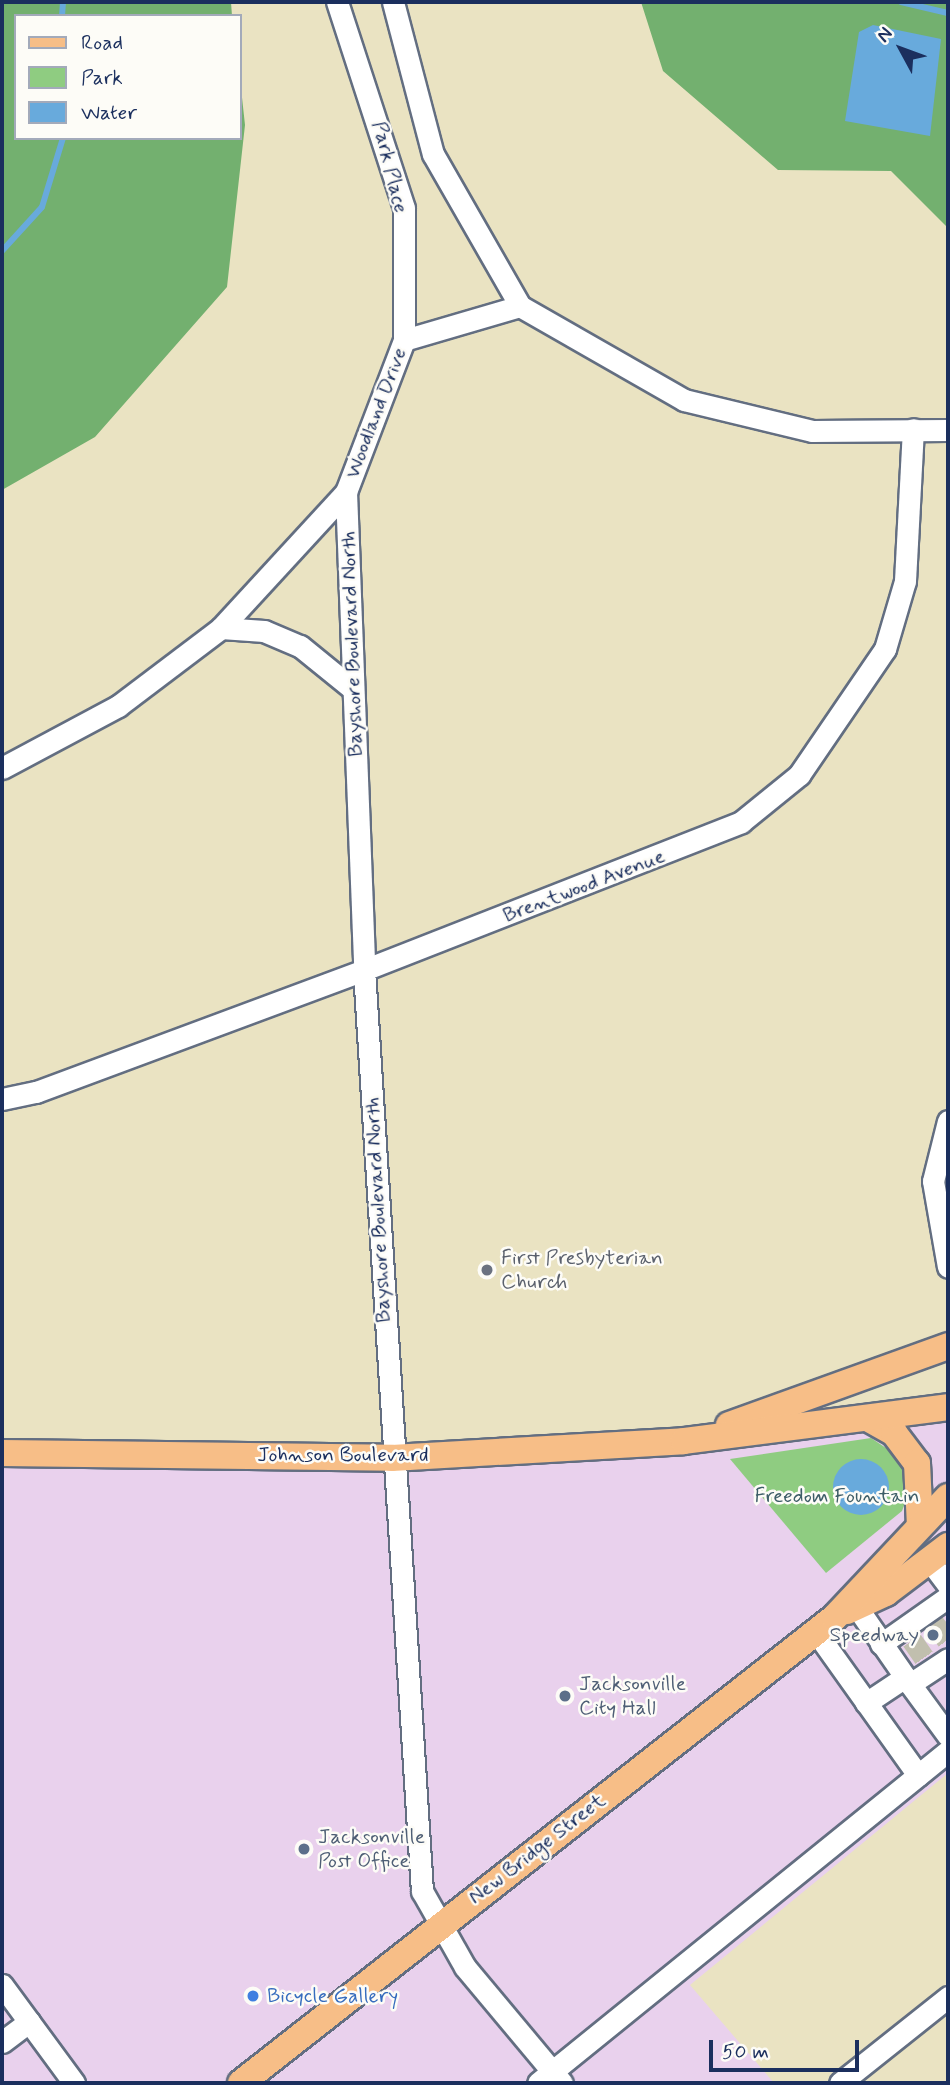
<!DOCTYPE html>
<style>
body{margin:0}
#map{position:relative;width:950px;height:2085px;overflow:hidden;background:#eae3c2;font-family:Mynerve,sans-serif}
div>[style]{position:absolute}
.built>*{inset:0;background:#e9d1ed}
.green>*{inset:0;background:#8fcc81}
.forest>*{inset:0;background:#73b06f}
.water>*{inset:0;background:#68aadc}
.round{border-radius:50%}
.stream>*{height:6px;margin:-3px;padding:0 3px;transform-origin:3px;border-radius:3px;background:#68aadc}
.minor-tunnel>*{height:21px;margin-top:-10.5px;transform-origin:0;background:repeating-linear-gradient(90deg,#c1bfae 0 21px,transparent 0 31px)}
.roads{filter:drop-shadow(2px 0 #636e81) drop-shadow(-2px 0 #636e81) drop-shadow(0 2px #636e81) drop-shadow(0 -2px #636e81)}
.minor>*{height:21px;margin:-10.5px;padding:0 10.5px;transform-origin:10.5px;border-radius:10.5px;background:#fff}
.major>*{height:26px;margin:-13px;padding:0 13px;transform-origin:13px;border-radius:13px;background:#f7be87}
.dots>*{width:19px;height:19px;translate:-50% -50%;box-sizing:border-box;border:4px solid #fdfcf7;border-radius:50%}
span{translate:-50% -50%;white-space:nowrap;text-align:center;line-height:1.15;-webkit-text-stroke:5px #fdfcf7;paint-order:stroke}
.street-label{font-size:21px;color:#1b2f5e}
.worship-label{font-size:21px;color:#5b616d}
.left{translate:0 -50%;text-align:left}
.park-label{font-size:21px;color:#3e5e68}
.service-label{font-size:21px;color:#4e5e75}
.right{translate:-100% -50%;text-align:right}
.shop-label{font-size:21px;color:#366cbe}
.frame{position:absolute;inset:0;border:4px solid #1b2f5e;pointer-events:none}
.legend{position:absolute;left:14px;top:14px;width:228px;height:126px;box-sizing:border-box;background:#fdfcf7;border:2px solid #a3aaba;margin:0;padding:9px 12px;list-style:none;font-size:21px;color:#1b2f5e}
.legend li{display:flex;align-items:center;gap:14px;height:35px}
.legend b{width:35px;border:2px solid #a3aaba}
.north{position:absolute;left:866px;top:14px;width:70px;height:70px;-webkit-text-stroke:5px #fdfcf7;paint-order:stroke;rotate:311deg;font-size:19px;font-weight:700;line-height:28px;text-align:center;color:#1b2f5e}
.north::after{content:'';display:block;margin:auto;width:24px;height:32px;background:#1b2f5e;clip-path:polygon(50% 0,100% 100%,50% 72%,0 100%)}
.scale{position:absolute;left:709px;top:2040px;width:150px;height:32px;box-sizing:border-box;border:4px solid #1b2f5e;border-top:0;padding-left:9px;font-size:21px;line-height:24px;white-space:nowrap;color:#1b2f5e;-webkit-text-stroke:5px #fdfcf7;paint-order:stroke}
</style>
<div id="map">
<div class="built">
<div style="clip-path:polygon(948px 1407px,948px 1773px,690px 1985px,774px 2083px,2px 2083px,2px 1453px,392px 1458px)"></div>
</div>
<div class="green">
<div style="clip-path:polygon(871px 1438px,901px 1458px,908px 1495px,902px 1511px,826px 1573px,730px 1459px)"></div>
</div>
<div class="forest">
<div style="clip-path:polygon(2px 2px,231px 2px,232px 16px,16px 16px,16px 138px,240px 138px,240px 79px,245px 125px,227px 287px,95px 437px,2px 490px)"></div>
<div style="clip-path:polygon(641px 2px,948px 2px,948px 228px,891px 171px,778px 170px,663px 71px)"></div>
</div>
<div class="water">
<div style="clip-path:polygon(873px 25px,941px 39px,930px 136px,845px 121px,859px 32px)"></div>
<div class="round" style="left:833px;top:1459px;width:56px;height:56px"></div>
</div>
<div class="stream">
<div style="left:901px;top:2px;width:48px;rotate:13.2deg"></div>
<div style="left:62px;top:16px;width:14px;rotate:-86deg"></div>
<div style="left:2px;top:251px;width:59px;rotate:-47.7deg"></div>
<div style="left:42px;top:207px;width:72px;rotate:-73.1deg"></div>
</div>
<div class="minor-tunnel">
<div style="left:934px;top:1623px;width:23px;rotate:52deg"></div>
<div style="left:912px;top:1640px;width:24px;rotate:55deg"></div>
</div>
<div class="roads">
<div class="minor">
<div style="left:393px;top:2px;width:157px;rotate:75.3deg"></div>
<div style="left:433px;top:154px;width:175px;rotate:60.2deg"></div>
<div style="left:404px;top:340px;width:121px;rotate:-16.3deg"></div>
<div style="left:520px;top:306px;width:189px;rotate:29.8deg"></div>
<div style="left:684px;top:400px;width:132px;rotate:13.6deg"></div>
<div style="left:812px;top:431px;width:136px;rotate:-0.4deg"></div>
<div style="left:346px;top:492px;width:478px;rotate:87.8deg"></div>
<div style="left:364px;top:970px;width:923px;rotate:86.4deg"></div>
<div style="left:422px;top:1891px;width:87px;rotate:60.5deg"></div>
<div style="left:465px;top:1967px;width:151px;rotate:50.1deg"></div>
<div style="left:221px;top:628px;width:43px;rotate:4deg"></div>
<div style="left:264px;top:631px;width:39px;rotate:23deg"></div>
<div style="left:300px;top:646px;width:68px;rotate:39.1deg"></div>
<div style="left:2px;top:768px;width:132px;rotate:-28.1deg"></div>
<div style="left:118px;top:706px;width:129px;rotate:-37.1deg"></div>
<div style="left:221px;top:628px;width:185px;rotate:-47.4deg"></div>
<div style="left:346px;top:492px;width:163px;rotate:-69.1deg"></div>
<div style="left:404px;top:340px;width:132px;rotate:-90deg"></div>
<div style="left:404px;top:208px;width:217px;rotate:-108deg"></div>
<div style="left:2px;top:1099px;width:35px;rotate:-12deg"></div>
<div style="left:36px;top:1092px;width:350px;rotate:-20.4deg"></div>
<div style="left:364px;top:970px;width:405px;rotate:-21.4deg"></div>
<div style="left:741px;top:822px;width:75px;rotate:-39deg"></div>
<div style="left:799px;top:775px;width:153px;rotate:-55.7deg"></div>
<div style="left:885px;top:649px;width:71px;rotate:-73.6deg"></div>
<div style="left:905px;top:581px;width:152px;rotate:-87deg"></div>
<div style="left:948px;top:1121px;width:62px;rotate:104deg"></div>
<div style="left:933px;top:1181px;width:87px;rotate:80.1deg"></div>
<div style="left:929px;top:1560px;width:31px;rotate:53deg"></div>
<div style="left:856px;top:1606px;width:95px;rotate:55.3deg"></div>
<div style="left:910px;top:1684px;width:45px;rotate:-33.3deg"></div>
<div style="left:816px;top:1632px;width:176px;rotate:54.5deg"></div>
<div style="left:881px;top:1644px;width:82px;rotate:-35deg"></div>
<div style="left:910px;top:1684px;width:64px;rotate:53.8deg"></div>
<div style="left:866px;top:1703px;width:47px;rotate:-33.7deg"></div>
<div style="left:2px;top:1985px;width:122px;rotate:53.7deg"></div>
<div style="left:2px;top:2042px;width:34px;rotate:-37deg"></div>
<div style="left:538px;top:2083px;width:528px;rotate:-39deg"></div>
<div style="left:840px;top:2083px;width:138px;rotate:-38.5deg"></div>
</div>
<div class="major">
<div style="left:869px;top:1419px;width:29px;rotate:29deg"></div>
<div style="left:894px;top:1433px;width:38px;rotate:53deg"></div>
<div style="left:917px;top:1463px;width:63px;rotate:87.3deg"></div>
<div style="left:729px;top:1425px;width:233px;rotate:-19.8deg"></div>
<div style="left:2px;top:1453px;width:390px;rotate:0.7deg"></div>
<div style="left:392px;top:1458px;width:292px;rotate:-3.3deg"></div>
<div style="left:684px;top:1441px;width:266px;rotate:-7.3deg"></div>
<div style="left:847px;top:1611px;width:43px;rotate:-24.8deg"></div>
<div style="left:886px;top:1593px;width:78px;rotate:-37.2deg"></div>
<div style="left:241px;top:2083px;width:755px;rotate:-38.11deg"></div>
<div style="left:835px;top:1617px;width:165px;rotate:-46.7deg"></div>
</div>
</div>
<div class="dots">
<div style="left:487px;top:1270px;background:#6b7280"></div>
<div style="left:933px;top:1635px;background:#5c6f8a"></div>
<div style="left:565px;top:1696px;background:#5c6f8a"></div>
<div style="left:304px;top:1849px;background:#5c6f8a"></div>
<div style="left:253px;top:1996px;background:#3f7fe0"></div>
</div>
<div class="street-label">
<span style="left:390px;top:167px;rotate:76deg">Park Place</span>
<span style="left:376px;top:413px;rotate:-69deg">Woodland Drive</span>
<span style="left:352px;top:644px;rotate:-92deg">Bayshore Boulevard North</span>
<span style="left:584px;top:886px;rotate:-21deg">Brentwood Avenue</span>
<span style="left:378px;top:1210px;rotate:-93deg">Bayshore Boulevard North</span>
<span style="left:343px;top:1455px">Johnson Boulevard</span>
<span style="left:537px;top:1849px;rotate:-38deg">New Bridge Street</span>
</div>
<div class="worship-label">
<span class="left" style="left:501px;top:1270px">First Presbyterian<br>Church</span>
</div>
<div class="park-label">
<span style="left:837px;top:1496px">Freedom Fountain</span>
</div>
<div class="service-label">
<span class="right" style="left:919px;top:1635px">Speedway</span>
<span class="left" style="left:579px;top:1696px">Jacksonville<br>City Hall</span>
<span class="left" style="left:318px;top:1849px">Jacksonville<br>Post Office</span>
</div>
<div class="shop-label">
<span class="left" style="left:267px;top:1996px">Bicycle Gallery</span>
</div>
<div class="frame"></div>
<ul class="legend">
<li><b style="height:9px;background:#f7be87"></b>Road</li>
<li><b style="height:19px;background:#8fcc81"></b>Park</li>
<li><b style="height:19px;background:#68aadc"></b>Water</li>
</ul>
<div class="north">N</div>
<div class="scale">50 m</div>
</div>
